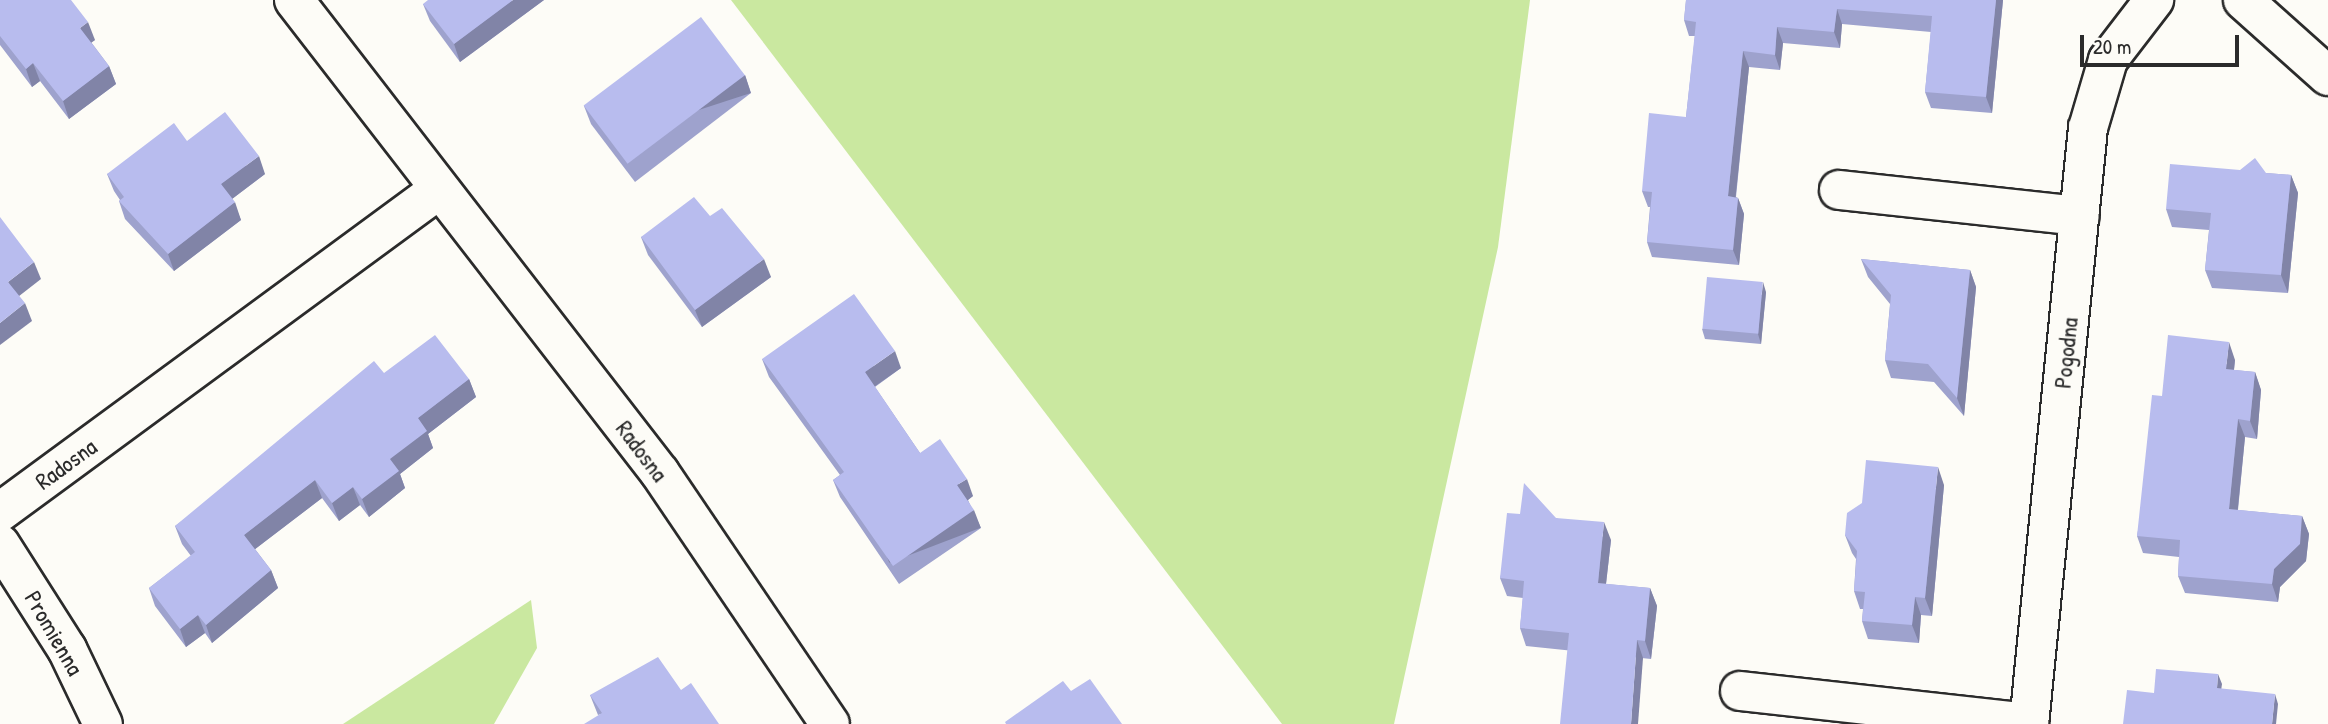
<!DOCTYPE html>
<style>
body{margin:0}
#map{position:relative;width:2328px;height:724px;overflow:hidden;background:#fdfcf7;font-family:"Patrick Hand",sans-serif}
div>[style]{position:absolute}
.green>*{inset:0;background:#cae8a0}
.roads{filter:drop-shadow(2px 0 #2b2b2b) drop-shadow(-2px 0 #2b2b2b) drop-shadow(0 2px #2b2b2b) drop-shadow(0 -2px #2b2b2b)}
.minor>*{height:38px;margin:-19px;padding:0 19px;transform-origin:19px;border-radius:19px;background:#fdfcf7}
.wall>*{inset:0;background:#9ea2cd}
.shaded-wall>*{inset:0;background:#8184a7;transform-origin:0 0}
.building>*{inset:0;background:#b8bcee;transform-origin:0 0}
span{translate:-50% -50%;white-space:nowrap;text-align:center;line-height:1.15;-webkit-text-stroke:5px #fdfcf7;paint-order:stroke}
.street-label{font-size:24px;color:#2b2b2b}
.scale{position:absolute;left:2080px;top:35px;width:159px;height:32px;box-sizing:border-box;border:4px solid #2b2b2b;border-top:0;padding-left:9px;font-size:21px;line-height:24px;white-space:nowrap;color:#2b2b2b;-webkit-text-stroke:5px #fdfcf7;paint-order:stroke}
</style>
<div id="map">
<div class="green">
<div style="clip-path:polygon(731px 0,1530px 0,1498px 247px,1394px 724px,1282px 724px)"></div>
<div style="clip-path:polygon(531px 600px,537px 648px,494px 724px,343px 724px)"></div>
</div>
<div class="roads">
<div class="minor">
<div style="left:294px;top:0;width:598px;rotate:52.27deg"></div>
<div style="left:660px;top:473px;width:303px;rotate:55.9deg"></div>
<div style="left:2243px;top:0;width:114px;rotate:41.8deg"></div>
<div style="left:1839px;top:190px;width:242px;rotate:6.2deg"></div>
<div style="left:0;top:512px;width:542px;rotate:-36.3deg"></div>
<div style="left:0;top:544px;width:125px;rotate:57.5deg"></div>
<div style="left:67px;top:649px;width:83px;rotate:64.4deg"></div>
<div style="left:1740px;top:691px;width:291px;rotate:6.3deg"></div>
<div style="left:2029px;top:724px;width:599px;rotate:-84.35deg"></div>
<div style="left:2088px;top:128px;width:71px;rotate:-73.6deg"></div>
<div style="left:2108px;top:60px;width:76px;rotate:-52.5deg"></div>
</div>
</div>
<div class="wall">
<div style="clip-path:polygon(0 0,95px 40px,91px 42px,109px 66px,116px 84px,69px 119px,40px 81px,32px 87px,0 45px)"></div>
<div style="clip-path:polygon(544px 0,460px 62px,430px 21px,423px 4px)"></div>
<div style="clip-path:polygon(1686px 0,2003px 0,1992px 113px,1931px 108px,1925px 92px,1931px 32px,1842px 24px,1840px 48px,1783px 43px,1780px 70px,1749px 67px,1736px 197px,1738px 198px,1744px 214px,1739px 265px,1652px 257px,1647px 242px,1650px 207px,1648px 207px,1642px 191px,1686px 117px,1695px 36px,1689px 36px,1684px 20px)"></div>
<div style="clip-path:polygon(745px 75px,751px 93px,635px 182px,591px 124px,584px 106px)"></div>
<div style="clip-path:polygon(187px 141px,265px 174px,232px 199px,241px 220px,174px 271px,125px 219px,119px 201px,120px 200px,114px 191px,107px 174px)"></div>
<div style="clip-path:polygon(2266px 173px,2291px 175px,2298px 193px,2288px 293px,2212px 288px,2205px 270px,2209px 230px,2172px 227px,2166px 209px)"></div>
<div style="clip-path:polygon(710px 216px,771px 277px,702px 327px,648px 255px,641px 237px)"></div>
<div style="clip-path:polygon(1861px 259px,1970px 270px,1976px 287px,1964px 416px,1934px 382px,1891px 378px,1885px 360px,1890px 304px,1868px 277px)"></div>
<div style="clip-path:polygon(1766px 292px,1761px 344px,1705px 339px,1702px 329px)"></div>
<div style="clip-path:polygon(762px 359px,901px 368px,875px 387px,920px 453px,973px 496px,968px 500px,981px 528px,899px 584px,840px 497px,833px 480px,840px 475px,769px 377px)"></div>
<div style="clip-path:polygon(2235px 360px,2234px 370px,2255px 372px,2261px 390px,2257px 439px,2245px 437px,2238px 510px,2302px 516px,2309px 534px,2306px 561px,2280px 587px,2278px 602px,2185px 593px,2178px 576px,2179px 557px,2143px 553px,2137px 536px,2162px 396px)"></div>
<div style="clip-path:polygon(384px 373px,469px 379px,476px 397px,428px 434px,433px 448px,400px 474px,405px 488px,369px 517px,360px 505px,339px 521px,322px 498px,255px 549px,271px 570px,278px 588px,212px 643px,205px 633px,186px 647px,155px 606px,149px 588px,191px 556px,182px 544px,175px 526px)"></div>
<div style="clip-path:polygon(1944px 485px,1932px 616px,1921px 615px,1919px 643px,1868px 639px,1862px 621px,1863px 609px,1860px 609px,1854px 591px,1856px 559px,1852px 553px,1845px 535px)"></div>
<div style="clip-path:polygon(1520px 514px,1556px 518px,1611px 540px,1606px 584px,1650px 588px,1657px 606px,1651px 659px,1526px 646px,1520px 628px,1523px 598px,1507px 596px,1500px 578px)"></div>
<div style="clip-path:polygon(681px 690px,598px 715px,590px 695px)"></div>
</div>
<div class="shaded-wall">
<div style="clip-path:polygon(513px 0,544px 0,460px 62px,454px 44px)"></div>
<div style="clip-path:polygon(1996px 0,2003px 0,1992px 113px,1986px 97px)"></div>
<div style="clip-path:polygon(1837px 9px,1842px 24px,1840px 48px,1834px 32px)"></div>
<div style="clip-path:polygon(88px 22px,95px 40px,87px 46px,80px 28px)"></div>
<div style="clip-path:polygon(1777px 27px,1783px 43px,1780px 70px,1775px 55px)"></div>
<div style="clip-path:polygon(1743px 51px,1749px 67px,1734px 212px,1728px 196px)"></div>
<div style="clip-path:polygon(33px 63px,40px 81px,32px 87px,26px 69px)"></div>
<div style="clip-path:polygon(109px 66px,116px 84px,69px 119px,63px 101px)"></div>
<div style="left:745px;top:75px;width:19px;height:146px;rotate:72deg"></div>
<div style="clip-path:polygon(259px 156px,265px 174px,228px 202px,221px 184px)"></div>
<div style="clip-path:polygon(2291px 175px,2298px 193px,2288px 293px,2281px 275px)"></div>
<div style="clip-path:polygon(1738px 198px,1744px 214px,1739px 265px,1733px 250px)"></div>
<div style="clip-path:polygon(235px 202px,241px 220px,174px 271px,168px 254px)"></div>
<div style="clip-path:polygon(764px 259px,771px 277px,702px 327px,695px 310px)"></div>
<div style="clip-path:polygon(34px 262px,41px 279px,14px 300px,8px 282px)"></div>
<div style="clip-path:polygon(1970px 270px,1976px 287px,1964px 416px,1957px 398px)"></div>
<div style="clip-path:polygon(1763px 282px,1766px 292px,1761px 344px,1758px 334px)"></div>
<div style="clip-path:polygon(25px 303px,32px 321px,0 345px,0 323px)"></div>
<div style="clip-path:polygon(2229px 342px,2235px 360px,2232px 387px,2226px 369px)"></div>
<div style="clip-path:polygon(895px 351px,901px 368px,871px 389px,865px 372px)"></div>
<div style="clip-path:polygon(2255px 372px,2261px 390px,2257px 439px,2250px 421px)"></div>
<div style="clip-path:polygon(469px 379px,476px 397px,428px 434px,433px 448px,400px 474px,405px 488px,369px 517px,362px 499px,418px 418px)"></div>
<div style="clip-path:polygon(2238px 419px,2245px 437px,2236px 527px,2229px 509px)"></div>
<div style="clip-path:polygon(1938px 467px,1944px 485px,1932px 616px,1925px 598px)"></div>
<div style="clip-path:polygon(967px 479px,973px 496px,964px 503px,957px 485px)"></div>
<div style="clip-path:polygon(315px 480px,322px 498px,250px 553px,244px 535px)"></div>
<div style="clip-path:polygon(353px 487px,360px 505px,339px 521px,332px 503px)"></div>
<div style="left:974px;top:510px;width:19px;height:98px;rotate:69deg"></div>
<div style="clip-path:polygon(2302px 516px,2309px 534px,2306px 561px,2280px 587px,2278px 602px,2272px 584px,2274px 569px)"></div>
<div style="clip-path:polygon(1604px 522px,1611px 540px,1604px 601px,1598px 583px)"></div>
<div style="clip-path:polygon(271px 570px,278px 588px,212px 643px,206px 625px)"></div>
<div style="clip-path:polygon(1650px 588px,1657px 606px,1651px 659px,1645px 641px)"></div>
<div style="clip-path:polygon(1915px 597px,1921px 615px,1919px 643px,1912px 625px)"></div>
<div style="clip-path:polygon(198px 615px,205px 633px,186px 647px,180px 629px)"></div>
<div style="clip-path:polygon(1637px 640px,1643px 658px,1638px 724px,1631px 724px)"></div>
<div style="clip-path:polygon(2218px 674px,2222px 684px,2220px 698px,2217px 688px)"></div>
<div style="clip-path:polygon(2275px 694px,2278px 704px,2276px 724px,2272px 724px)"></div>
</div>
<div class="building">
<div style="clip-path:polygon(0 0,71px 0,88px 22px,80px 28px,109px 66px,63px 101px,33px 63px,26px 69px,0 36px)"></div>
<div style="clip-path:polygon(428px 0,513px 0,454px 44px,423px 4px)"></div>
<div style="clip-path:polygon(1686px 0,1996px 0,1986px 97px,1925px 92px,1932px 16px,1837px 9px,1834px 32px,1777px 27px,1775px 55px,1743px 51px,1728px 196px,1738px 198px,1733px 250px,1647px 242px,1652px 192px,1642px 191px,1649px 113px,1686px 117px,1696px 22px,1684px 20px)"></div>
<div style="left:701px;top:17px;width:73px;height:147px;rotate:53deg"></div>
<div style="clip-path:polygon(225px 112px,259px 156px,221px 184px,235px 202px,168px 254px,119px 201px,124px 197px,107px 174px,174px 123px,187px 141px)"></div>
<div style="clip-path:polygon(2255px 158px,2266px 173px,2291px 175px,2281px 275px,2205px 270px,2211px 213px,2166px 209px,2170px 164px,2240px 170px)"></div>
<div style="clip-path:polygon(694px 197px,710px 216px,722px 208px,764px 259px,695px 310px,641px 237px)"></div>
<div style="clip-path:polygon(0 217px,34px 262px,8px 282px,25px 303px,0 323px)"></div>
<div style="clip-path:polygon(1861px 259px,1970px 270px,1957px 398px,1928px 364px,1885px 360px,1891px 295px)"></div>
<div style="left:1707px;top:277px;width:56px;height:52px;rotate:5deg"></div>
<div style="clip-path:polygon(854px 294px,895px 351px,865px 372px,920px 453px,940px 439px,967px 479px,957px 485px,974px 510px,893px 566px,833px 480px,844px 472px,762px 359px)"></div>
<div style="clip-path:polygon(435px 335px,469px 379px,418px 418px,427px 431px,390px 459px,399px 471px,362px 499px,353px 487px,332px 503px,315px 480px,244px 535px,271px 570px,206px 625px,198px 615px,180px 629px,149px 588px,195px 552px,175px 526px,374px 361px,384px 373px)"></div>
<div style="clip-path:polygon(2168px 335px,2229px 342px,2226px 369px,2255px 372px,2250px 421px,2238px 419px,2229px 509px,2302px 516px,2300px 544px,2274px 569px,2272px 584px,2178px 576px,2180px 540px,2137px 536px,2152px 395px,2162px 396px)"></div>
<div style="clip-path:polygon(1866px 460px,1938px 467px,1925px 598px,1915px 597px,1912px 625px,1862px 621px,1865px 592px,1854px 591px,1857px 551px,1845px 535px,1847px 513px,1862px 503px)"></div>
<div style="clip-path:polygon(1524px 483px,1556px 518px,1604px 522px,1598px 583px,1650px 588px,1645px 641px,1637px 640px,1631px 724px,1560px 724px,1569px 633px,1520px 628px,1524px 581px,1500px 578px,1507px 513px,1520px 514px)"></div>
<div style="clip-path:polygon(658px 657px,681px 690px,691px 683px,719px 724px,584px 724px,602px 713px,590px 695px)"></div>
<div style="clip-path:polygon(2156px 669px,2218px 674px,2217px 688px,2275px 694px,2272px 724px,2123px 724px,2127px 690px,2154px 693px)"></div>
<div style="clip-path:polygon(1090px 679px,1122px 724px,1006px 724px,1005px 722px,1063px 681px,1071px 691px)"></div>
</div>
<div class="street-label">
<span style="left:2066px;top:353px;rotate:-84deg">Pogodna</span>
<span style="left:642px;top:451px;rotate:53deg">Radosna</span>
<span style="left:66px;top:464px;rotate:-36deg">Radosna</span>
<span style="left:54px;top:633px;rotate:60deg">Promienna</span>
</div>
<div class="scale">20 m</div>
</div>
